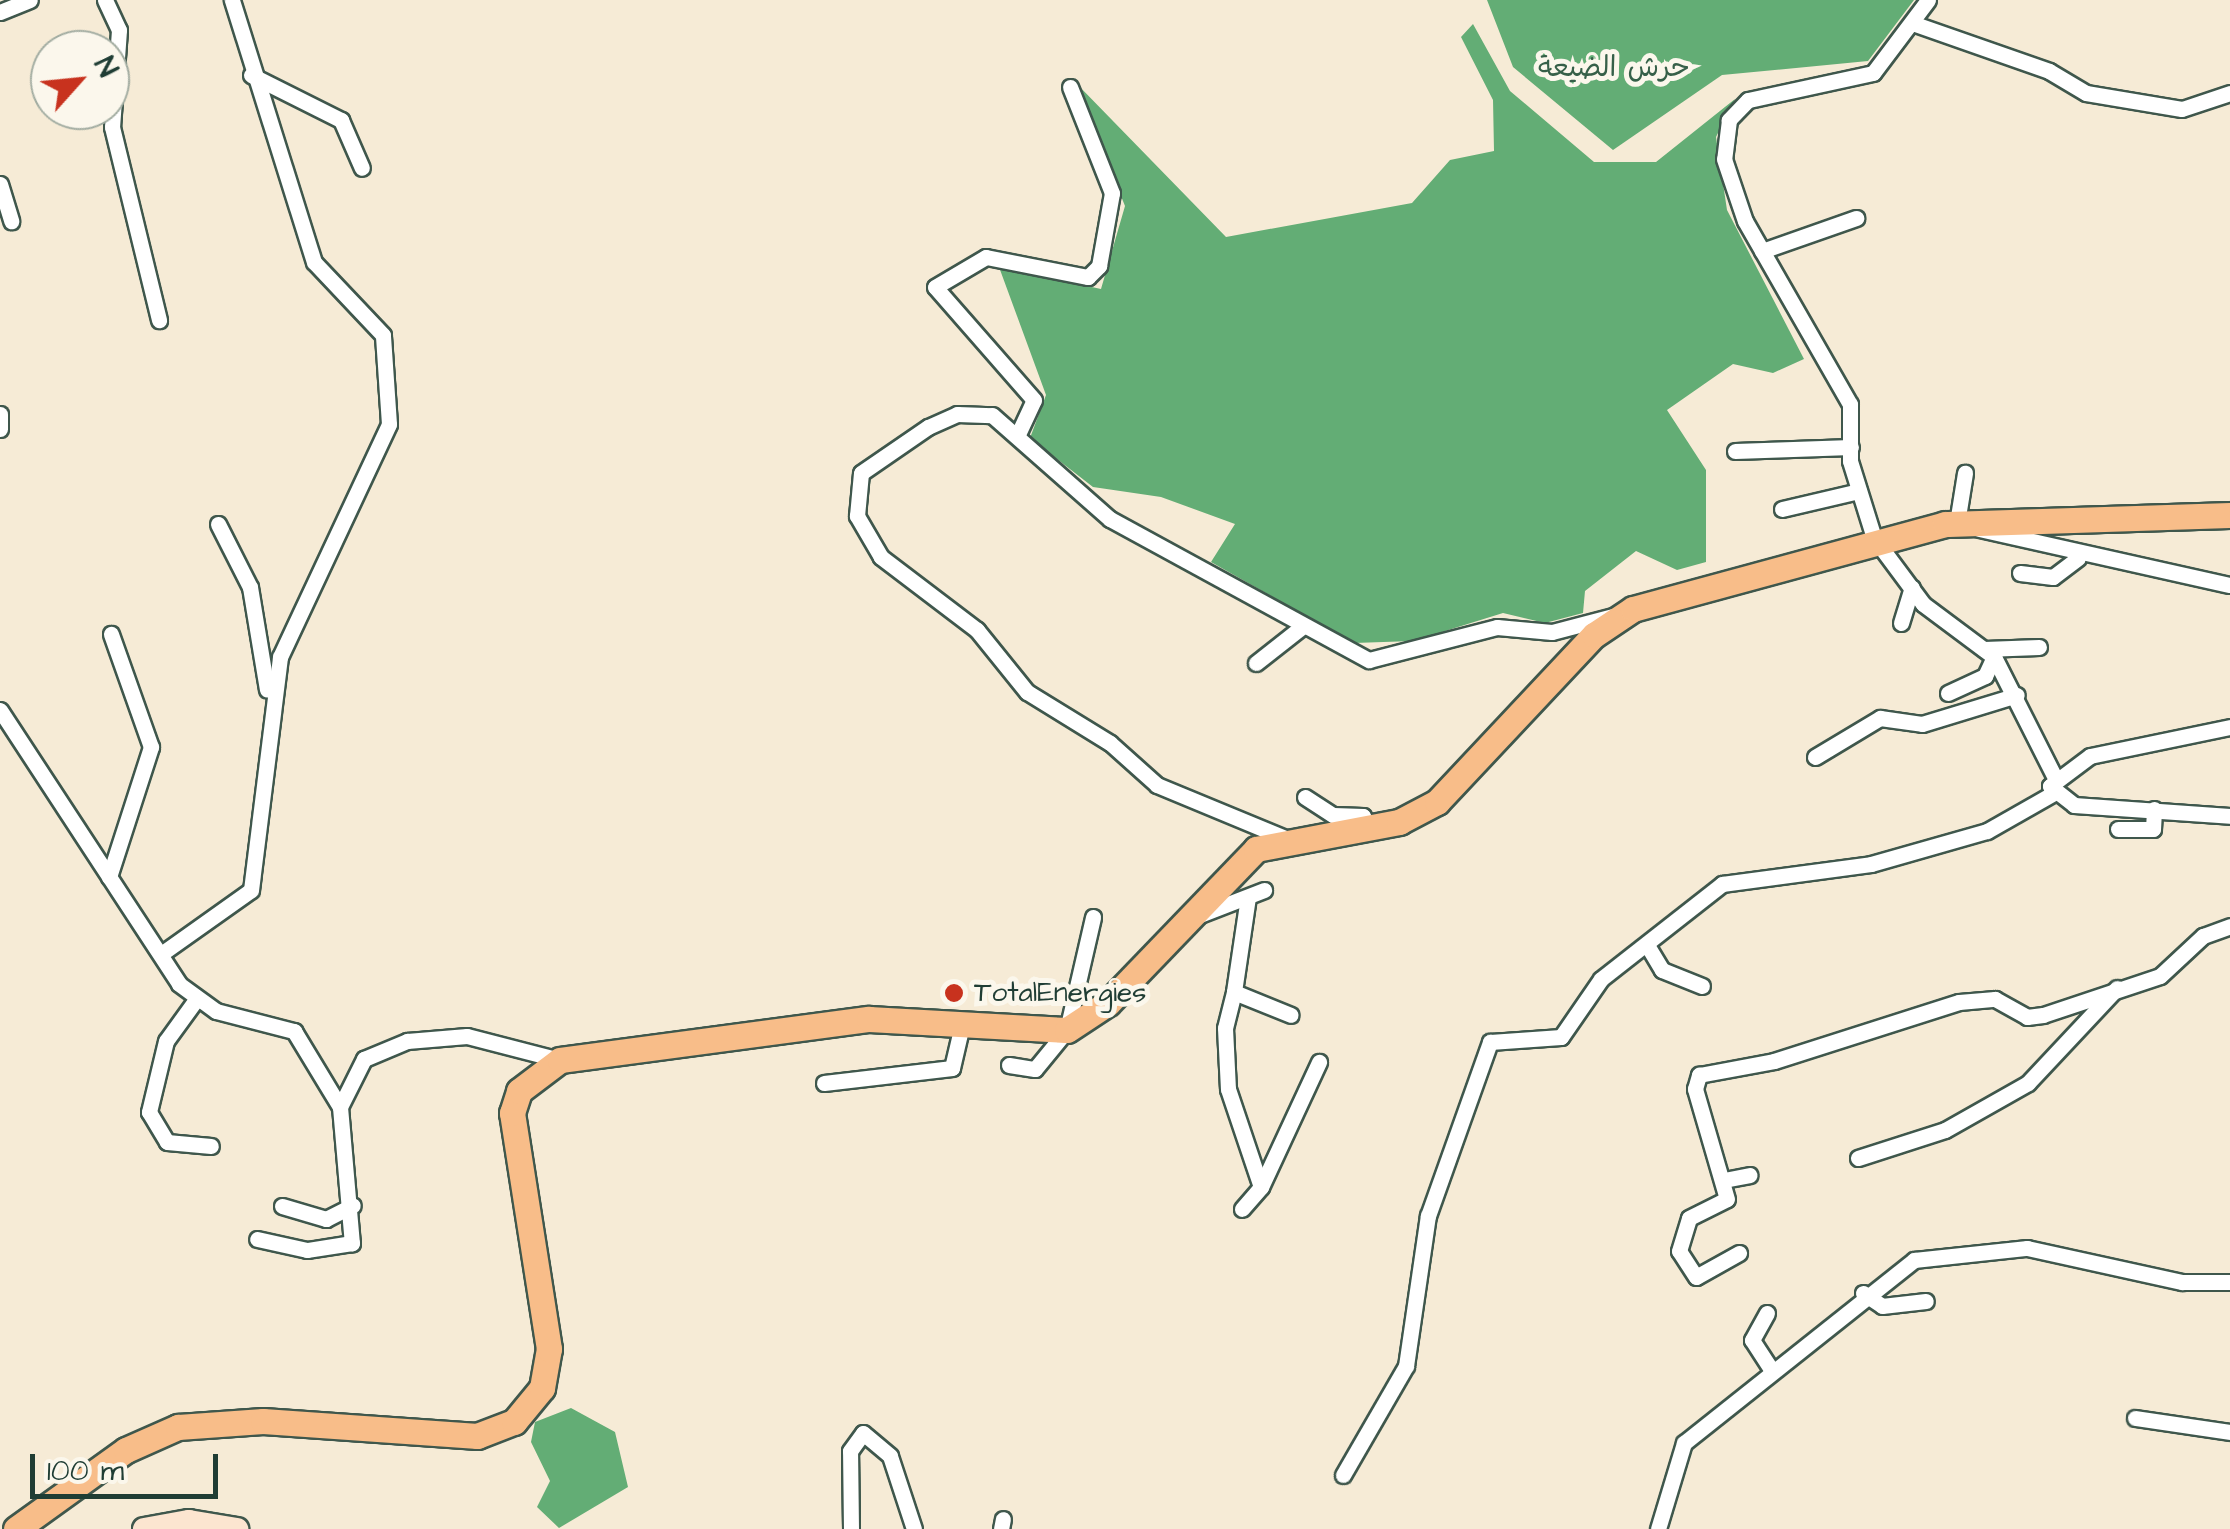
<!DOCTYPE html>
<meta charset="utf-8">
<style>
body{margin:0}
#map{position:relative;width:2230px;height:1529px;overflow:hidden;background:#f6ebd6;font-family:"Architects Daughter","Playpen Sans Arabic",sans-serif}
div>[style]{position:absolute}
.forest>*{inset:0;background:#63ad75}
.roads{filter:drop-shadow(2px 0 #3f574c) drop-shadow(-2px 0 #3f574c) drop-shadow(0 2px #3f574c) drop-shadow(0 -2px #3f574c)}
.street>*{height:15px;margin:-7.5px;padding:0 7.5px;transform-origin:7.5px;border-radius:7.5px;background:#fff}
.secondary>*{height:22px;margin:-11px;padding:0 11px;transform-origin:11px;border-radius:11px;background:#fce5d0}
.primary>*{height:25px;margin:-12.5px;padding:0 12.5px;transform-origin:12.5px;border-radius:12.5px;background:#f8bd89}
.dots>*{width:28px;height:28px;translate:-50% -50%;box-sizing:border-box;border:5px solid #fbf7ec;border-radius:50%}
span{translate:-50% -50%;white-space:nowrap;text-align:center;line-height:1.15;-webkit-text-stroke:10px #fbf7ec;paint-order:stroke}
.park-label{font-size:28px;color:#366049}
.poi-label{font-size:28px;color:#1f3d34}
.left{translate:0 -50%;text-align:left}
.north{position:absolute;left:30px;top:30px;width:100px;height:100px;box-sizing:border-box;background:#fbf7ec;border:2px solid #a3ada2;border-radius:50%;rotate:63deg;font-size:28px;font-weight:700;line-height:40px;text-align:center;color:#1f3d34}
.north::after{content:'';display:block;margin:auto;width:35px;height:45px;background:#c8321e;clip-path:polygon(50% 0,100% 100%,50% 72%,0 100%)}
.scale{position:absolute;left:30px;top:1454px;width:188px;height:45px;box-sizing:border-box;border:5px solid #1f3d34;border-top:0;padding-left:12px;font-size:30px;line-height:35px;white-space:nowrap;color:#1f3d34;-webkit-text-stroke:8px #fbf7ec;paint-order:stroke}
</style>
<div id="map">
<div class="forest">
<div style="clip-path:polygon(1487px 0,1914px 0,1868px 61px,1722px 75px,1613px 150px,1513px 67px)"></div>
<div style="clip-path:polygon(1473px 24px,1510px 91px,1594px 162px,1656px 162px,1735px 99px,1716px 137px,1727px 210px,1804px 359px,1773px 373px,1733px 364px,1667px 410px,1706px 470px,1706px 562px,1677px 570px,1636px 551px,1585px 591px,1583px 613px,1545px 623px,1503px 613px,1413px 641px,1354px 643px,1211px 562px,1235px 524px,1161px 497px,1093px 487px,1030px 438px,1046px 395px,999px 267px,1101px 289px,1125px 206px,1075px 82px,1226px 237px,1412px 203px,1450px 160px,1494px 151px,1493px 100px,1461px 37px)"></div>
<div style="clip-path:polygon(571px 1408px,615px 1432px,628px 1487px,559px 1528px,537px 1507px,550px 1481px,531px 1442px,535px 1422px)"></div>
</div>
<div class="roads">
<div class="street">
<div style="left:105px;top:0;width:33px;rotate:65deg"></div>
<div style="left:119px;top:30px;width:97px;rotate:94.1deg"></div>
<div style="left:112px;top:127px;width:199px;rotate:76.3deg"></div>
<div style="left:1928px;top:0;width:91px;rotate:127deg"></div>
<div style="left:1873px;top:73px;width:128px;rotate:167.8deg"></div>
<div style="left:1748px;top:100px;width:28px;rotate:134deg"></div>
<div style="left:1729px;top:120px;width:39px;rotate:97deg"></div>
<div style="left:1724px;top:159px;width:65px;rotate:71.3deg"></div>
<div style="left:1745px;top:221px;width:211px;rotate:60.2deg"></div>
<div style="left:1850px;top:404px;width:57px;rotate:90deg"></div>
<div style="left:1850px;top:461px;width:81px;rotate:72.7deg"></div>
<div style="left:1874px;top:538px;width:82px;rotate:53.4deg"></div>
<div style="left:1923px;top:604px;width:89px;rotate:36.7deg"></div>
<div style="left:1994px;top:657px;width:133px;rotate:63.2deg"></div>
<div style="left:0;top:12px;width:32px;rotate:-22deg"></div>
<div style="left:1915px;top:24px;width:142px;rotate:19.3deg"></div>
<div style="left:2049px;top:71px;width:43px;rotate:30.7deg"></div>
<div style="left:2086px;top:93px;width:97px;rotate:9.5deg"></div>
<div style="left:2182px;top:109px;width:51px;rotate:-18.4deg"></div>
<div style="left:251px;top:75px;width:101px;rotate:26.6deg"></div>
<div style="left:341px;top:120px;width:52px;rotate:66.4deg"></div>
<div style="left:0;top:184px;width:39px;rotate:73deg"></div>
<div style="left:1762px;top:251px;width:100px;rotate:-19.3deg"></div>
<div style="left:0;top:414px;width:15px;rotate:90deg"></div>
<div style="left:1019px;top:432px;width:35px;rotate:-65deg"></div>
<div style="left:1034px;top:400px;width:150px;rotate:-131.2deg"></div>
<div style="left:935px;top:287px;width:59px;rotate:-30.5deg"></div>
<div style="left:986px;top:257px;width:104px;rotate:11.1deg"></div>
<div style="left:1088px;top:277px;width:16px;rotate:-45deg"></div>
<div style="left:1099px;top:266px;width:74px;rotate:-79.9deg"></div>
<div style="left:1112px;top:193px;width:114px;rotate:-111.6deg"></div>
<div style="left:1735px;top:451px;width:116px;rotate:-2deg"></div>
<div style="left:1782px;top:509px;width:79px;rotate:-13.2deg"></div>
<div style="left:1957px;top:523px;width:51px;rotate:-80.9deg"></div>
<div style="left:218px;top:524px;width:71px;rotate:63.1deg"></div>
<div style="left:250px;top:587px;width:104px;rotate:80.6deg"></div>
<div style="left:1979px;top:529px;width:257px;rotate:12.6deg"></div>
<div style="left:2020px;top:573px;width:33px;rotate:7deg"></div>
<div style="left:2053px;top:577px;width:31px;rotate:-37deg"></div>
<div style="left:1901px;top:623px;width:37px;rotate:-73deg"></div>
<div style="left:1984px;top:649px;width:55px;rotate:-2.1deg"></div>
<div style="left:1256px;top:663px;width:60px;rotate:-38.2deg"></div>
<div style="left:1948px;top:693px;width:41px;rotate:-24.7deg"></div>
<div style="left:1985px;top:676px;width:21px;rotate:-65deg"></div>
<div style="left:0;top:710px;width:327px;rotate:56.8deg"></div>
<div style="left:179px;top:984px;width:46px;rotate:36.1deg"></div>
<div style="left:216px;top:1011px;width:81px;rotate:14.4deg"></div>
<div style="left:294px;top:1031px;width:89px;rotate:58.8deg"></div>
<div style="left:340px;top:1107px;width:137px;rotate:85deg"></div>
<div style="left:352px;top:1243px;width:46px;rotate:171.2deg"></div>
<div style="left:307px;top:1250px;width:51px;rotate:-167.6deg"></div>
<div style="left:2230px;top:727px;width:143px;rotate:168.3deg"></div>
<div style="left:2090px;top:756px;width:50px;rotate:143.1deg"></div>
<div style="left:2050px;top:786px;width:31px;rotate:38deg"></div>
<div style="left:2074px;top:805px;width:156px;rotate:4deg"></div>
<div style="left:1815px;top:757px;width:76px;rotate:-31deg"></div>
<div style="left:1880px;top:718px;width:42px;rotate:8.1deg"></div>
<div style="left:1922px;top:724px;width:99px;rotate:-17deg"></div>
<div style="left:1305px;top:797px;width:33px;rotate:33deg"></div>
<div style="left:1333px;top:815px;width:30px;rotate:2deg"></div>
<div style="left:1363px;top:816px;width:15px;rotate:74deg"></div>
<div style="left:2118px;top:829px;width:35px"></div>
<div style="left:2153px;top:829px;width:20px;rotate:-87deg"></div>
<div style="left:1285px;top:838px;width:139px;rotate:-157.5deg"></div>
<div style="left:1157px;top:785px;width:63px;rotate:-138.2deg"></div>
<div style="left:1110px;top:743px;width:97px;rotate:-148.4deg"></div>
<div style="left:1027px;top:692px;width:80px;rotate:-128.9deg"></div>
<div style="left:977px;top:630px;width:121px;rotate:-142.8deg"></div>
<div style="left:881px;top:557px;width:48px;rotate:-120.3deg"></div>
<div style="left:857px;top:516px;width:43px;rotate:-84.7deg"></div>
<div style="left:861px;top:473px;width:81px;rotate:-34.5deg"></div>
<div style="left:928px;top:427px;width:32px;rotate:-24deg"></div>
<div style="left:957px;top:414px;width:35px;rotate:2deg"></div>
<div style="left:992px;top:415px;width:157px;rotate:41.4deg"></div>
<div style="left:1110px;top:519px;width:295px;rotate:28.6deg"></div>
<div style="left:1369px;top:660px;width:132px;rotate:-14.5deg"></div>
<div style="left:1497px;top:627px;width:55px;rotate:5.2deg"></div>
<div style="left:1552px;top:632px;width:63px;rotate:-14.7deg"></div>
<div style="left:109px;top:877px;width:137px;rotate:-72.1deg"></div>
<div style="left:151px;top:747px;width:120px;rotate:-109.5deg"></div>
<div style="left:1248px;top:897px;width:96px;rotate:98.4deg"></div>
<div style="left:1234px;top:992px;width:61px;rotate:22deg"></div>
<div style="left:1197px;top:916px;width:72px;rotate:-21.2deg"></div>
<div style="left:1647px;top:945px;width:29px;rotate:59deg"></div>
<div style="left:1662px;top:970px;width:43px;rotate:21.8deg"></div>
<div style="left:161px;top:954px;width:110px;rotate:-35.4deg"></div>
<div style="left:251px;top:890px;width:235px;rotate:-82.9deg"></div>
<div style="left:280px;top:657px;width:257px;rotate:-64.9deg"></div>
<div style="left:389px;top:424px;width:89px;rotate:-93.9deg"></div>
<div style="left:383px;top:335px;width:100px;rotate:-133.4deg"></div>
<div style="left:314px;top:262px;width:275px;rotate:-107.4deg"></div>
<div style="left:1234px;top:992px;width:37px;rotate:104deg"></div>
<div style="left:1225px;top:1028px;width:61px;rotate:87.2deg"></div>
<div style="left:1228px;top:1089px;width:103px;rotate:71.4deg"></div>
<div style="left:1261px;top:1187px;width:29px;rotate:131deg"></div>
<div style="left:195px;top:1001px;width:49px;rotate:125.9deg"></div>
<div style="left:166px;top:1041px;width:73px;rotate:103.5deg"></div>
<div style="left:149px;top:1112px;width:35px;rotate:59deg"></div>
<div style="left:167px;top:1142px;width:44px;rotate:5.2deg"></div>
<div style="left:1009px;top:1065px;width:26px;rotate:9deg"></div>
<div style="left:1035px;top:1069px;width:50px;rotate:-50.6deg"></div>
<div style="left:1067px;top:1030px;width:116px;rotate:-77deg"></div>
<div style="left:824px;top:1083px;width:129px;rotate:-6.7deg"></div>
<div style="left:952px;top:1068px;width:44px;rotate:-76.9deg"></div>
<div style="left:340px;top:1107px;width:54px;rotate:-63.4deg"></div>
<div style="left:364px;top:1059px;width:47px;rotate:-22.7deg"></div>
<div style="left:407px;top:1041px;width:60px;rotate:-4.8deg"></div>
<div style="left:467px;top:1036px;width:96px;rotate:14.5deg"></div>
<div style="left:1858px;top:1158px;width:91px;rotate:-17.8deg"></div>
<div style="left:1945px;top:1130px;width:95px;rotate:-29.5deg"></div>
<div style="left:2028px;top:1083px;width:130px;rotate:-46.9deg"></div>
<div style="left:1724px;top:1180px;width:26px;rotate:-11deg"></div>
<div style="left:1261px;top:1187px;width:138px;rotate:-65.1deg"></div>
<div style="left:282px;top:1206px;width:46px;rotate:16.5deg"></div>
<div style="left:326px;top:1219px;width:30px;rotate:-27deg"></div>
<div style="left:1739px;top:1253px;width:49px;rotate:150.8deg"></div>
<div style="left:1696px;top:1277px;width:31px;rotate:-123deg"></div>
<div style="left:1679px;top:1251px;width:34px;rotate:-73deg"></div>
<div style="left:1689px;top:1218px;width:42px;rotate:-26.6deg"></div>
<div style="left:1727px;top:1199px;width:115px;rotate:-106.2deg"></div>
<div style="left:1695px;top:1089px;width:15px;rotate:-74deg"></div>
<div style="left:1699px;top:1075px;width:76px;rotate:-10.6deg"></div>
<div style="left:1774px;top:1061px;width:194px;rotate:-17.7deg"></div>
<div style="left:1959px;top:1002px;width:36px;rotate:-5deg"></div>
<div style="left:1995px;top:999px;width:37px;rotate:29deg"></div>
<div style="left:2027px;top:1017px;width:16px;rotate:-7deg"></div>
<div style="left:2043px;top:1015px;width:123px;rotate:-18.4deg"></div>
<div style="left:2160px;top:976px;width:59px;rotate:-42.9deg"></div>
<div style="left:2203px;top:936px;width:29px;rotate:-20deg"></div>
<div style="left:1863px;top:1293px;width:23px;rotate:34deg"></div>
<div style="left:1882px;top:1306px;width:44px;rotate:-6.5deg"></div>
<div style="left:1767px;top:1313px;width:31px;rotate:119deg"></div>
<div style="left:1752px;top:1340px;width:33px;rotate:57deg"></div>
<div style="left:2135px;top:1418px;width:96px;rotate:8.4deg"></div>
<div style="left:1343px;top:1475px;width:126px;rotate:-60deg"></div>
<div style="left:1406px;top:1366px;width:152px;rotate:-81.7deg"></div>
<div style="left:1428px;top:1216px;width:185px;rotate:-70.4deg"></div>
<div style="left:1490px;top:1042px;width:71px;rotate:-4deg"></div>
<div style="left:1561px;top:1037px;width:70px;rotate:-55.4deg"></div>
<div style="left:1601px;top:979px;width:154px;rotate:-38.1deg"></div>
<div style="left:1722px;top:884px;width:150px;rotate:-7.6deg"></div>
<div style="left:1871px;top:864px;width:121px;rotate:-15.9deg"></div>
<div style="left:1987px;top:831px;width:75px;rotate:-29.6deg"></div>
<div style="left:851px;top:1529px;width:78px;rotate:-90.7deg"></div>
<div style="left:850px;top:1451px;width:22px;rotate:-54deg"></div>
<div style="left:863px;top:1433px;width:35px;rotate:40deg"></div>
<div style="left:890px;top:1456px;width:77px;rotate:71.8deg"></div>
<div style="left:1001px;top:1529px;width:10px;rotate:-79deg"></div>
<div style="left:1658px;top:1529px;width:90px;rotate:-73.2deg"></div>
<div style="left:1684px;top:1443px;width:294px;rotate:-38.5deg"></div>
<div style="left:1914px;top:1260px;width:114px;rotate:-6.1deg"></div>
<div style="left:2027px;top:1248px;width:159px;rotate:12.4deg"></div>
<div style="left:2182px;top:1282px;width:48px"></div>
</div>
<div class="secondary">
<div style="left:144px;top:1529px;width:46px;rotate:-10.1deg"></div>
<div style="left:189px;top:1521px;width:49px;rotate:9.5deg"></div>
</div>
<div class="primary">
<div style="left:16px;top:1529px;width:135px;rotate:-35.7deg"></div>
<div style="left:126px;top:1450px;width:57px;rotate:-23.9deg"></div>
<div style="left:178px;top:1427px;width:85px;rotate:-4deg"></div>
<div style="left:263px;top:1421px;width:215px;rotate:4deg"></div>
<div style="left:477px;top:1436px;width:40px;rotate:-21deg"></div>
<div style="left:514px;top:1422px;width:44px;rotate:-50.5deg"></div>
<div style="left:542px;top:1388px;width:40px;rotate:-80deg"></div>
<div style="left:549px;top:1349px;width:239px;rotate:-98.9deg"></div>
<div style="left:512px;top:1113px;width:23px;rotate:-72deg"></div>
<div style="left:519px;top:1091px;width:51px;rotate:-37.1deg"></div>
<div style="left:560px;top:1060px;width:312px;rotate:-7.6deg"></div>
<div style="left:869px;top:1019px;width:198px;rotate:3.2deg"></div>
<div style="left:1067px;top:1030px;width:49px;rotate:-33.4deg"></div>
<div style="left:1108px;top:1003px;width:214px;rotate:-46.1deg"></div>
<div style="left:1256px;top:849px;width:146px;rotate:-10.7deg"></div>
<div style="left:1399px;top:822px;width:43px;rotate:-27.8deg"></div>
<div style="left:1437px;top:802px;width:229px;rotate:-46.8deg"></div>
<div style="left:1594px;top:635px;width:47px;rotate:-33.7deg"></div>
<div style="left:1633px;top:609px;width:323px;rotate:-15.2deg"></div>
<div style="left:1945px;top:524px;width:285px;rotate:-1.8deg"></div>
</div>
</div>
<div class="dots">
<div style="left:954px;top:993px;background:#c8321e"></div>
</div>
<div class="park-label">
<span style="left:1614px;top:68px">حرش الضيعة</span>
</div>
<div class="poi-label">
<span class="left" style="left:974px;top:993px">TotalEnergies</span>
</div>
<div class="north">N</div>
<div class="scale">100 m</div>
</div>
